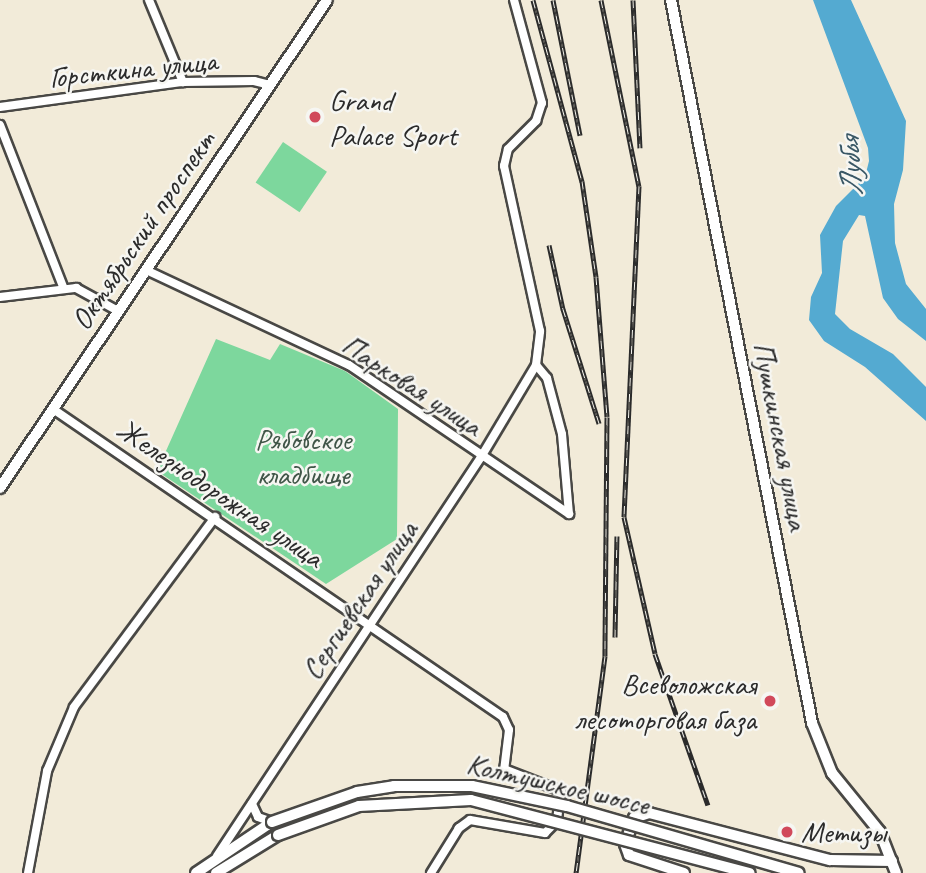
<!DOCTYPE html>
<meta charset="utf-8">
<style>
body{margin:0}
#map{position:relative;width:926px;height:873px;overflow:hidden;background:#f2ebd9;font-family:Caveat,sans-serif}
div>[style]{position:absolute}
.green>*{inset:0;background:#7dd79d;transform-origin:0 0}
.water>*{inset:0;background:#54aad1}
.roads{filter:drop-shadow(2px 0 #494845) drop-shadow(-2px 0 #494845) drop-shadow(0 2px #494845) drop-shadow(0 -2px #494845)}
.minor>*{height:8px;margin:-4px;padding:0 4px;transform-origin:4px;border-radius:4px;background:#fff}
.tertiary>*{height:10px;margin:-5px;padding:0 5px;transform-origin:5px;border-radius:5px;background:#fff}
.secondary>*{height:10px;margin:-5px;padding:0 5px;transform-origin:5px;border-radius:5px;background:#fff}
.rail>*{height:5px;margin-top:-2.5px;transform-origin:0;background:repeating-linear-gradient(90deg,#f6f6f2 0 8px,#2b2b2b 0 16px);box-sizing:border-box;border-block:2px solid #2b2b2b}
.bridges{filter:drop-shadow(2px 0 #494845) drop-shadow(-2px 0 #494845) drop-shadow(0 2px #494845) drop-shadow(0 -2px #494845)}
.secondary-bridge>*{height:10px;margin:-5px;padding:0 5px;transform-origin:5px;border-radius:5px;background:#fff}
.dots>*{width:19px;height:19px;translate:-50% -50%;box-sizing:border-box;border:4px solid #f6f6f2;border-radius:50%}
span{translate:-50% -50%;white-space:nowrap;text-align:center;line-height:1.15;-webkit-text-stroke:5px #f6f6f2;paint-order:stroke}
.street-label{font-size:30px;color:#2b2b2b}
.poi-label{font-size:30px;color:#2b2b2b}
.left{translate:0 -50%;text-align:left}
.right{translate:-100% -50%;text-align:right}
.park-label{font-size:30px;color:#405648}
.water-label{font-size:32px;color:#395765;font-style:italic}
</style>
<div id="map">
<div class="green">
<div style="left:283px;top:142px;width:53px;height:49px;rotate:34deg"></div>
<div style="clip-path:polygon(216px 339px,270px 360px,280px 344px,345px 371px,398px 409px,397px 539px,326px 584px,157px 471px)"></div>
</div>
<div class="water">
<div style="clip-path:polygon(813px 0,851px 0,906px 121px,903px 170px,894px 204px,895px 243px,906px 284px,926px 309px,926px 341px,898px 319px,883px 298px,865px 216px,859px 215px,843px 241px,835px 314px,850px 329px,893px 354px,926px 387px,926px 421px,865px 367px,824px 341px,809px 320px,811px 297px,822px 273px,820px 235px,836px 206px,865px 177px,869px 161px,868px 148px)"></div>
</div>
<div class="roads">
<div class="minor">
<div style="left:149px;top:0;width:89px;rotate:67.5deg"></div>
<div style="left:0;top:107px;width:185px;rotate:-7.8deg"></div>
<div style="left:183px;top:82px;width:71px;rotate:-0.8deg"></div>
<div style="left:254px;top:81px;width:16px;rotate:14deg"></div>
<div style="left:0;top:125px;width:174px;rotate:68.7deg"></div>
<div style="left:146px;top:270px;width:224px;rotate:25.1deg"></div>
<div style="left:349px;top:365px;width:266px;rotate:34.1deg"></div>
<div style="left:569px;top:514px;width:80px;rotate:-95deg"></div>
<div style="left:562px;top:434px;width:58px;rotate:-105deg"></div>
<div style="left:547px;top:378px;width:17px;rotate:-130deg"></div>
<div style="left:536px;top:365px;width:34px;rotate:-83deg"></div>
<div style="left:540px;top:331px;width:169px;rotate:-102.3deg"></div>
<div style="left:504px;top:166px;width:17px;rotate:-77deg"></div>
<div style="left:508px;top:149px;width:40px;rotate:-45deg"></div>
<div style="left:536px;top:121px;width:19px;rotate:-72deg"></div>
<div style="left:542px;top:103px;width:107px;rotate:-105.2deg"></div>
<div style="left:0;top:297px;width:77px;rotate:-6.8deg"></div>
<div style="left:76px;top:288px;width:48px;rotate:28.7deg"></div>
<div style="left:53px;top:409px;width:545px;rotate:34.39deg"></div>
<div style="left:503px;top:717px;width:14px;rotate:65deg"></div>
<div style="left:509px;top:730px;width:39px;rotate:97deg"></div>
<div style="left:504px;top:769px;width:61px;rotate:21.1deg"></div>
<div style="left:561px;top:791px;width:30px;rotate:98deg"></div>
<div style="left:557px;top:821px;width:17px;rotate:135deg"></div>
<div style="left:545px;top:833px;width:76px;rotate:-170.2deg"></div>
<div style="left:470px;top:820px;width:14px;rotate:144deg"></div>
<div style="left:459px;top:828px;width:53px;rotate:121.9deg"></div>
<div style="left:252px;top:804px;width:14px;rotate:65deg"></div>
<div style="left:258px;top:817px;width:15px;rotate:20deg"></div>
<div style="left:217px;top:856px;width:478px;rotate:-56.5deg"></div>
<div style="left:481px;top:457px;width:107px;rotate:-59.1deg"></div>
<div style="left:28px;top:873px;width:104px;rotate:-79.4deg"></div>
<div style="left:47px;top:771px;width:69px;rotate:-67.1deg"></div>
<div style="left:74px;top:707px;width:237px;rotate:-53.4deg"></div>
</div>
<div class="tertiary">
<div style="left:671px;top:0;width:737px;rotate:78.96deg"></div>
<div style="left:812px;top:723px;width:54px;rotate:68.2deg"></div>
<div style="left:832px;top:773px;width:76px;rotate:50.9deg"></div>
<div style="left:880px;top:832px;width:44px;rotate:68.7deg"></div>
<div style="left:0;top:488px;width:587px;rotate:-56.17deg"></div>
<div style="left:684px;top:873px;width:58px;rotate:-161.9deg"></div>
<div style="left:629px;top:855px;width:12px;rotate:-110deg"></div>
<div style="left:625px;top:844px;width:28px;rotate:-71deg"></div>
<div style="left:634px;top:818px;width:16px;rotate:-18deg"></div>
<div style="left:649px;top:813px;width:187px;rotate:14.6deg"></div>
<div style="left:830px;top:860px;width:62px;rotate:0.9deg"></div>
</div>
<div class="secondary">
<div style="left:196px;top:873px;width:92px;rotate:-33.9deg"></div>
<div style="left:216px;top:873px;width:73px;rotate:-31.5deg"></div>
</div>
</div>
<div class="rail">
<div style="left:533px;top:0;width:188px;rotate:74.9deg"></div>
<div style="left:582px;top:181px;width:97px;rotate:81.7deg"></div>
<div style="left:596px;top:277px;width:140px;rotate:85.5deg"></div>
<div style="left:607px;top:417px;width:239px;rotate:90.5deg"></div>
<div style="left:605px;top:656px;width:219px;rotate:97.6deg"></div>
<div style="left:553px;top:0;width:138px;rotate:78.7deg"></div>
<div style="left:601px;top:0;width:190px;rotate:78.5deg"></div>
<div style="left:639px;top:186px;width:331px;rotate:92.6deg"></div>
<div style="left:624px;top:517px;width:140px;rotate:77.2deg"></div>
<div style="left:655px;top:654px;width:160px;rotate:70.7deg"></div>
<div style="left:633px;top:0;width:148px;rotate:87.3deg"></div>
<div style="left:549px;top:245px;width:66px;rotate:77.7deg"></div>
<div style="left:563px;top:309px;width:120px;rotate:72.5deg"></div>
<div style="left:615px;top:637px;width:101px;rotate:-88.9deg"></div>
</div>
<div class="bridges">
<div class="secondary-bridge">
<div style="left:272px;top:822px;width:90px;rotate:-19.4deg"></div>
<div style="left:357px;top:792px;width:37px;rotate:-9deg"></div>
<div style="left:394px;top:786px;width:78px"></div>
<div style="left:472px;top:786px;width:97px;rotate:11.9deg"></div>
<div style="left:567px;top:806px;width:241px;rotate:16.1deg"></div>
<div style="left:278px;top:835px;width:86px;rotate:-19.7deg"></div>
<div style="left:359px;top:806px;width:112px;rotate:-3.1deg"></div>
<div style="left:471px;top:800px;width:288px;rotate:14.7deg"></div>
</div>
</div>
<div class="dots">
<div style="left:315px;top:117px;background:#d1495b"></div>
<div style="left:770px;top:701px;background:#d1495b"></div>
<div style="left:787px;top:832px;background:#d1495b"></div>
</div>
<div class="street-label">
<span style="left:133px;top:69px;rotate:-6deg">Горсткина улица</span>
<span style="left:143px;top:230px;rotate:-56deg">Октябрьский проспект</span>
<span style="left:412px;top:385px;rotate:33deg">Парковая улица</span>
<span style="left:781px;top:436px;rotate:79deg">Пушкинская улица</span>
<span style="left:220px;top:493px;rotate:34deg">Железнодорожная улица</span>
<span style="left:359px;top:600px;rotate:-56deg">Сергиевская улица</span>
<span style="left:558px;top:784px;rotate:13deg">Колтушское шоссе</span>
</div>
<div class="poi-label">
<span class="left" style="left:329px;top:117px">Grand<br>Palace Sport</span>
<span class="right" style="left:756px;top:701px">Всеволожская<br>лесоторговая база</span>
<span class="left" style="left:801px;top:832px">Метизы</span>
</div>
<div class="park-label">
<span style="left:303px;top:456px">Рябовское<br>кладбище</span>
</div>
<div class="water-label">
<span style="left:851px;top:167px;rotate:-93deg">Лубья</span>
</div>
</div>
